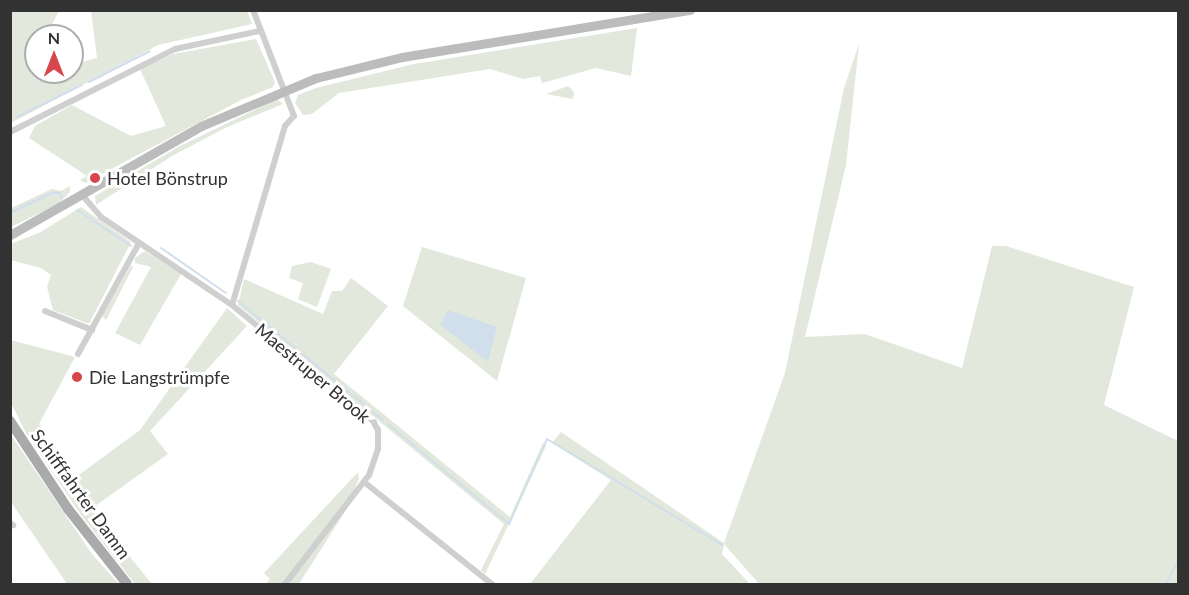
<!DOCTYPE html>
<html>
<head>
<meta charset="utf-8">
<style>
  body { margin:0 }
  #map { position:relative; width:1189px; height:595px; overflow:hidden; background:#fff; font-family:Lato,sans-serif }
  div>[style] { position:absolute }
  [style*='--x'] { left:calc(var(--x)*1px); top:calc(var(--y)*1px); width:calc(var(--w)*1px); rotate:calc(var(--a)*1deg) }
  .green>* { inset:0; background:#e2e8dc }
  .water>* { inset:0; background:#d0dfeb }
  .stream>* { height:2px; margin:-1px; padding:0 1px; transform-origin:1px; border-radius:1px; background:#d0dfeb }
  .minor>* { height:6px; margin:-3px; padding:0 3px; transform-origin:3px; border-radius:3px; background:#cfcfcf }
  .secondary>* { height:9px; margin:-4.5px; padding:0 4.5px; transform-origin:4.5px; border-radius:4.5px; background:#bcbcbc }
  .primary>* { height:10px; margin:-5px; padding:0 5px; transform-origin:5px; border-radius:5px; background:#aaa }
  .dots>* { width:16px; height:16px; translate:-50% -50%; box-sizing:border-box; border:3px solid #fff; border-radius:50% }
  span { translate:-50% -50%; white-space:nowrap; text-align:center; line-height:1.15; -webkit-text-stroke:6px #fff; paint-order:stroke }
  .poi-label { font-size:18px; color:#323232 }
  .left { translate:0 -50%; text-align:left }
  .street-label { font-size:18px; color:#323232 }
  .frame { position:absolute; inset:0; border:12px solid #323232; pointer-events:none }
  .north { position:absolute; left:24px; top:24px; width:60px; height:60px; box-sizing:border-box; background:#fff; border:2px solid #adadad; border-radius:50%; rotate:0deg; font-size:16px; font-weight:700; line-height:24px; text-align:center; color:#323232 }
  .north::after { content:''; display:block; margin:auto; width:21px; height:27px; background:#d7464a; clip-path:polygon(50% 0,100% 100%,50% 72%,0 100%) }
</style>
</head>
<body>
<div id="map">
  <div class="green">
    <div style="clip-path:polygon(10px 11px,59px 11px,46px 36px,36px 36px,36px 72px,72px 72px,72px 65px,97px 58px,91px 11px,247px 11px,252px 24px,158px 45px,11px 123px,11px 127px)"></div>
    <div style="clip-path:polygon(637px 28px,631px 76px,596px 68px,542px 83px,540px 76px,523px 79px,490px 69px,339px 93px,312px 114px,303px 115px,295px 103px,298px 95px,316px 88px,414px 64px)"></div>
    <div style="clip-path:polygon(256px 39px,275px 82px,273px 87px,241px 100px,85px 183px,80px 180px,87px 176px,29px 138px,35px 126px,72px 105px,131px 136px,166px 126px,140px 69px,173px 54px)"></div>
    <div style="clip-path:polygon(859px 44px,846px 165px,805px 337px,865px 334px,962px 368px,992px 246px,1006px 246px,1134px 287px,1104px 405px,1178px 441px,1178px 584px,759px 584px,724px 544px,722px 554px,750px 584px,530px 584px,611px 480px,552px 443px,561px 432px,724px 543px,785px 373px,844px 88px)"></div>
    <div style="clip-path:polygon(568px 86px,574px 92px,573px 99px,546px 94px)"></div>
    <div style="clip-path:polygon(277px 99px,283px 104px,227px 127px,172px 156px,96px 205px,95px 196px,180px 146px)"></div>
    <div style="clip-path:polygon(70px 186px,70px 192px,58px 204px,11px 227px,11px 208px,52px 189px,61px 191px)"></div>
    <div style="clip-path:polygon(81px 207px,131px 242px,89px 324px,53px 310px,47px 287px,51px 275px,41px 268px,11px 260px,10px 244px,39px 233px)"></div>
    <div style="clip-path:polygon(422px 247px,526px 278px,497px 381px,403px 306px)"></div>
    <div style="clip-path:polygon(145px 251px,181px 274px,140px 345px,115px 333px,151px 267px,135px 263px,135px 258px)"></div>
    <div style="clip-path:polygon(311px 262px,331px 269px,317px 307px,298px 299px,303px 283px,289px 278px,292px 266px)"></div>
    <div style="clip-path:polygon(131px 265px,133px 267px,106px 320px,102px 316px)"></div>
    <div style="clip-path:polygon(351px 278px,388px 306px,334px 374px,510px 517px,543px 443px,546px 446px,485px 574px,481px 570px,504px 524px,238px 305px,244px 279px,323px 314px,332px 291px,342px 291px)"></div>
    <div style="clip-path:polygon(227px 308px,247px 326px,150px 431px,168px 454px,91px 509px,152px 584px,135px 584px,81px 515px,27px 435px,11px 403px,11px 340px,75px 357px,39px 424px,72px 480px,140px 430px)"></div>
    <div style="clip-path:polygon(11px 435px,92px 554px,119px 584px,67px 584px,11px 502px)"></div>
    <div style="clip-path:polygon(358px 472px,359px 479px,344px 513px,299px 584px,266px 584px,270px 579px,264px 573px)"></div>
  </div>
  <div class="water">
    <div style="clip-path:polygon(448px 310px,497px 327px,488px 362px,440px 325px)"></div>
  </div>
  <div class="stream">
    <div style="--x:89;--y:82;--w:68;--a:-26.9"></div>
    <div style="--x:17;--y:117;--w:72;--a:-26.2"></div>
    <div style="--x:77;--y:210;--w:65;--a:33.7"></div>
    <div style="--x:10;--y:213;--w:47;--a:-25.5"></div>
    <div style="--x:52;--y:193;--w:7;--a:0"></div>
    <div style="--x:59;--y:193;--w:6;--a:59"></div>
    <div style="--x:161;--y:248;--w:79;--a:34.7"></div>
    <div style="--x:238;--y:301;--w:188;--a:39.4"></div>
    <div style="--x:389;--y:425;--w:156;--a:39.5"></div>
    <div style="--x:509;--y:524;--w:93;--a:-65.9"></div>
    <div style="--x:547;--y:439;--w:205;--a:31.2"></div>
    <div style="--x:1166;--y:584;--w:26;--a:-62"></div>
  </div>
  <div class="minor">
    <div style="--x:10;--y:132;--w:185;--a:-26.7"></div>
    <div style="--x:175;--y:49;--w:87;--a:-12"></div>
    <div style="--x:82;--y:195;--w:29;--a:49"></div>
    <div style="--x:101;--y:217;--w:158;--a:33.9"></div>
    <div style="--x:232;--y:305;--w:183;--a:39.4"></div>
    <div style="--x:373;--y:421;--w:10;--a:61"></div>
    <div style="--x:378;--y:430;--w:19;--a:90"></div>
    <div style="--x:378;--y:449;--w:28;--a:109"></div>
    <div style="--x:369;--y:475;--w:138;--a:127.6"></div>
    <div style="--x:232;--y:305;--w:187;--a:-73.5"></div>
    <div style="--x:285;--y:126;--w:13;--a:-48"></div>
    <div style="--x:294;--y:116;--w:114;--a:-111.1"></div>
    <div style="--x:45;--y:311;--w:51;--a:22"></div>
    <div style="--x:78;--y:354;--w:127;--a:-61.2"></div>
    <div style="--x:364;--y:482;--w:164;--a:38.6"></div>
    <div style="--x:10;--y:523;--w:4;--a:34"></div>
  </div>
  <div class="secondary">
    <div style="--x:10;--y:235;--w:220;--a:-29.7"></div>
    <div style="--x:201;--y:126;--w:125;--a:-22.7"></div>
    <div style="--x:316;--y:78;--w:89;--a:-13.7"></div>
    <div style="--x:402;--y:57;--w:292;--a:-9.3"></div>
  </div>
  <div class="primary">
    <div style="--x:10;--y:421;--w:105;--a:56.6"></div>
    <div style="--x:68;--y:509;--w:95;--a:51.8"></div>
  </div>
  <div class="dots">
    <div style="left:95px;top:178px;background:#d7464a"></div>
    <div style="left:77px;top:377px;background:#d7464a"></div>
  </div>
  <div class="poi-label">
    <span class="left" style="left:107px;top:178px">Hotel Bönstrup</span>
    <span class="left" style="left:89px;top:377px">Die Langstrümpfe</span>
  </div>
  <div class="street-label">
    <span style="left:313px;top:373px;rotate:40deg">Maestruper Brook</span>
    <span style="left:81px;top:494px;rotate:54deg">Schifffahrter Damm</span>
  </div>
  <div class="frame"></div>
  <div class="north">N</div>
</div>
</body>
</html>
